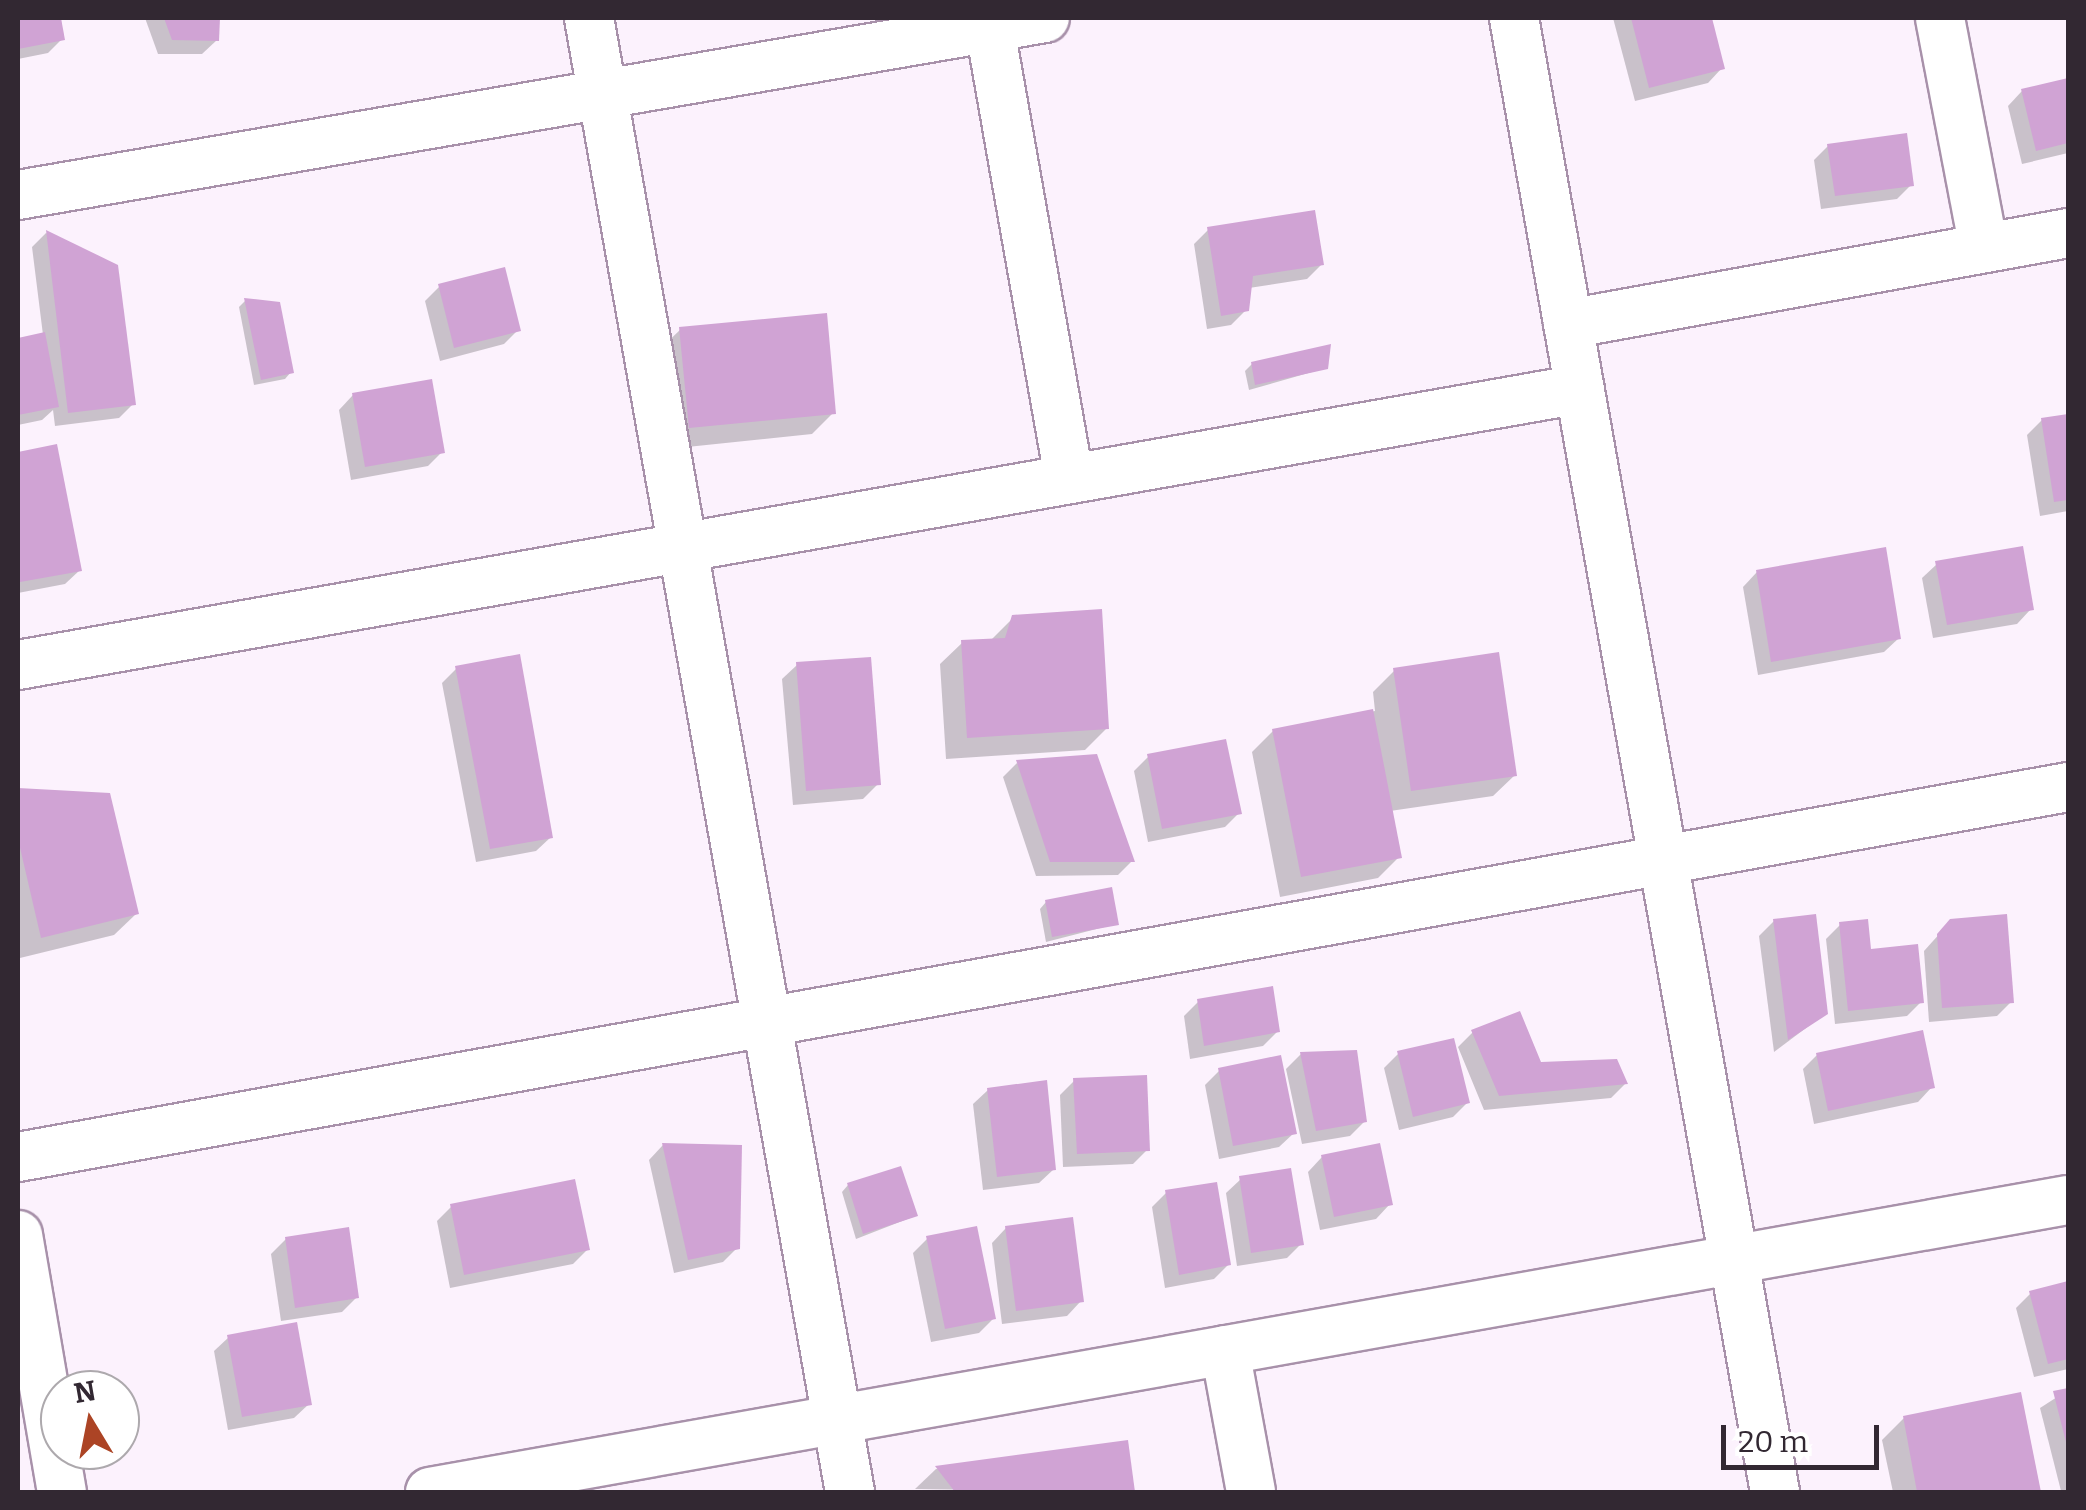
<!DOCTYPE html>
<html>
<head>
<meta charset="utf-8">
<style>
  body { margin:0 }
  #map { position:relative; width:2086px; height:1510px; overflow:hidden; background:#fcf2fd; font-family:Bitter,serif }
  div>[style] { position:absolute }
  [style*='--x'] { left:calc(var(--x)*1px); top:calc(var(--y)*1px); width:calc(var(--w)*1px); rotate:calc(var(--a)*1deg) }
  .shadow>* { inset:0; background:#0003 }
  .building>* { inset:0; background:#d0a3d4 }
  .roads { filter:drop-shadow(2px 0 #a891aa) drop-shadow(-2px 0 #a891aa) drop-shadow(0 2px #a891aa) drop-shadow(0 -2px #a891aa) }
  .street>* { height:48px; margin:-24px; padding:0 24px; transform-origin:24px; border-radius:24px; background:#fff }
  span { translate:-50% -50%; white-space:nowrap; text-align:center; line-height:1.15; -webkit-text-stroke:9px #fff; paint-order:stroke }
  .frame { position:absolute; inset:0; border:20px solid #322832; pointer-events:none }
  .north { position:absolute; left:40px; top:1370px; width:100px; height:100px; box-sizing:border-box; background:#fff; border:2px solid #ada9ad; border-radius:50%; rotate:350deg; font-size:28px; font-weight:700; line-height:40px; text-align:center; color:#322832 }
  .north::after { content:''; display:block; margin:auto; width:35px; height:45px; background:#ac4425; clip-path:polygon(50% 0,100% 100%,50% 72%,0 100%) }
  .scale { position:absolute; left:1721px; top:1425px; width:158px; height:45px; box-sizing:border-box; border:5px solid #322832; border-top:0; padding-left:12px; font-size:30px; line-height:35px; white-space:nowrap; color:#322832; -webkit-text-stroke:8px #fff; paint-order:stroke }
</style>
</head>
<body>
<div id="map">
  <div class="shadow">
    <div style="clip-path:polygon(18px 18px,58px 18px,62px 39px,48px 53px,18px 59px)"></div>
    <div style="clip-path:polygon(145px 18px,217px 18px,217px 40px,202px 54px,158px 54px)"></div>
    <div style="clip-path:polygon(1613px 18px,1709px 18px,1722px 68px,1708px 83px,1635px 101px)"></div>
    <div style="clip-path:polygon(2068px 80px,2068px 153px,2022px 164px,2008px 106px,2022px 91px)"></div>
    <div style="clip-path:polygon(1828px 146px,1911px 185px,1897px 199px,1821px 209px,1814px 160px)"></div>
    <div style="clip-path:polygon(1208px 230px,1322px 264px,1307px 279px,1249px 288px,1246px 310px,1231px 325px,1207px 329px,1194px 244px)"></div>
    <div style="clip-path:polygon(46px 233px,116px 266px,133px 404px,119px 418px,55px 426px,53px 410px,42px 420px,18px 425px,18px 340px,43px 335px,32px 247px)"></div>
    <div style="clip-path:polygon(440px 286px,518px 330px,504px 344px,440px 361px,425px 301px)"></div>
    <div style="clip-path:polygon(245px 301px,291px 372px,285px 379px,254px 385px,239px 307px)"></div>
    <div style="clip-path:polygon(681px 329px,833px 413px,812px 434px,668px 449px,659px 350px)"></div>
    <div style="clip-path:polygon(1252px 364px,1326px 368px,1249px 390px,1245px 371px)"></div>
    <div style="clip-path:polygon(353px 395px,442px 452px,428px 466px,351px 480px,339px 410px)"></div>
    <div style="clip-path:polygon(2068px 417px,2068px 511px,2040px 516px,2027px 435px,2042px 420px)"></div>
    <div style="clip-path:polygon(55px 447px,80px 570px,65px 584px,18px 593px,18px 454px)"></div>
    <div style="clip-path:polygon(1937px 564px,2031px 609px,2017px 624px,1933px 638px,1922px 578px)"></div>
    <div style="clip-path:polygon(1757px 572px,1899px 638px,1884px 652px,1758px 675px,1743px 587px)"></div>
    <div style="clip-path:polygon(1013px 618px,1107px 728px,1085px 750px,946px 759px,940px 664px,962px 643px,991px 640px)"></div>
    <div style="clip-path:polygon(797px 665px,878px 784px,863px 799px,793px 805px,782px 679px)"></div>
    <div style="clip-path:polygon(457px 668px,551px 837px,536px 851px,476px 862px,442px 683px)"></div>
    <div style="clip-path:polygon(1394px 671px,1515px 775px,1493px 796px,1390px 811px,1399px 857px,1378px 878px,1280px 897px,1252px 752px,1273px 731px,1375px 711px,1373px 692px)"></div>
    <div style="clip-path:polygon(1148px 757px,1239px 813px,1225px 827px,1148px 842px,1134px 771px)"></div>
    <div style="clip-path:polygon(1017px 763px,1132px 861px,1118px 875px,1036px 876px,1003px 777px)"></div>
    <div style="clip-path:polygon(18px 791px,108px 795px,136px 914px,114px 935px,20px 958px)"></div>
    <div style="clip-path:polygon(1046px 902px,1116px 924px,1046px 942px,1040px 909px)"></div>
    <div style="clip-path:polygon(1774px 921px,1826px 1013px,1774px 1052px,1759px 936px)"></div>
    <div style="clip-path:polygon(1951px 921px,2011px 1002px,1997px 1016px,1929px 1022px,1924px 951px)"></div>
    <div style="clip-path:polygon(1840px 925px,1921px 1002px,1907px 1016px,1835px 1024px,1826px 939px)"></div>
    <div style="clip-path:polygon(1198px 1002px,1278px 1031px,1263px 1046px,1190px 1059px,1184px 1016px)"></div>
    <div style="clip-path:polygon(1473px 1032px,1539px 1065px,1625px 1084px,1611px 1098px,1484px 1110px,1458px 1047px)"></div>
    <div style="clip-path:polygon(1301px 1054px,1365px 1121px,1350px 1136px,1302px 1144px,1286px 1069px)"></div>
    <div style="clip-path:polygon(1398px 1054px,1468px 1102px,1453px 1117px,1399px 1130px,1384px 1068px)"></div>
    <div style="clip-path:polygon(1817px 1055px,1932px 1087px,1918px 1102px,1814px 1124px,1803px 1069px)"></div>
    <div style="clip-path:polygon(1220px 1070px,1294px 1133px,1279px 1147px,1219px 1159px,1205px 1085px)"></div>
    <div style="clip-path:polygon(1074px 1081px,1147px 1150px,1133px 1164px,1063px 1167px,1060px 1095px)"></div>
    <div style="clip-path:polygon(988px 1090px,1054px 1169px,1039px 1183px,983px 1190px,973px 1104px)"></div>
    <div style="clip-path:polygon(663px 1145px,737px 1248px,723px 1262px,674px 1273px,649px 1160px)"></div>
    <div style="clip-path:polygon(1322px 1157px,1390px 1204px,1376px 1219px,1320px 1230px,1308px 1172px)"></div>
    <div style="clip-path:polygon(1241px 1179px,1301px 1244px,1287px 1258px,1237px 1266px,1226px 1193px)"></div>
    <div style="clip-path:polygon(848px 1185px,915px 1216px,856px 1239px,842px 1192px)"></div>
    <div style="clip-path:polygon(1166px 1193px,1228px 1265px,1214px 1279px,1165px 1288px,1152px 1207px)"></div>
    <div style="clip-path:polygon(451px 1207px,587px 1250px,573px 1264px,450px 1288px,437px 1221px)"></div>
    <div style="clip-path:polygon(1006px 1228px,1081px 1301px,1067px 1316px,1002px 1324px,992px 1243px)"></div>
    <div style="clip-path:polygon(928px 1238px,994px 1318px,979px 1333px,931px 1342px,913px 1253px)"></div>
    <div style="clip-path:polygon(286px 1239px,357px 1297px,342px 1312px,281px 1321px,271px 1254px)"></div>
    <div style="clip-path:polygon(2068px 1283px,2068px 1369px,2034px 1377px,2016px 1308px,2031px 1293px)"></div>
    <div style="clip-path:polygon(229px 1337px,309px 1404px,294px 1418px,228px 1430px,214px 1351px)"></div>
    <div style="clip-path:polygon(2068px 1390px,2068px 1490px,2061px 1491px,2040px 1408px)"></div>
    <div style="clip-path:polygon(2019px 1395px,2038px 1492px,1893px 1492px,1882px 1440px,1904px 1418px)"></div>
    <div style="clip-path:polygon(1126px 1443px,1133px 1492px,915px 1489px,936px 1469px)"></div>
  </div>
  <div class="building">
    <div style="clip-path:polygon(18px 18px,61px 18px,65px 40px,18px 49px)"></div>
    <div style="clip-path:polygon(164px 18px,220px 18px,219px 41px,172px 40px)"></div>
    <div style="clip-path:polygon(1631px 18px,1712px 18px,1725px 69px,1649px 88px)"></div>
    <div style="clip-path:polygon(2068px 78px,2068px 143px,2036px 151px,2021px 89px)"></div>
    <div style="clip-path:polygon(1907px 133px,1914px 186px,1835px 196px,1827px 144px)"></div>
    <div style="clip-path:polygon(1315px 210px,1324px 265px,1253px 276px,1249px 311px,1221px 316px,1207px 227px)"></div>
    <div style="clip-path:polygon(46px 230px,118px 265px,136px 405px,68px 413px)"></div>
    <div style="clip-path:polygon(505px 267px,521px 331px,454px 348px,438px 284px)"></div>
    <div style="clip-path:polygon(244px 298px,280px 302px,294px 373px,261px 380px)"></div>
    <div style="clip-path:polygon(827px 313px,836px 414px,689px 428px,679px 327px)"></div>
    <div style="clip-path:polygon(45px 332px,59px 407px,18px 415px,18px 338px)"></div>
    <div style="clip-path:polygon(1331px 344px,1328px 369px,1255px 385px,1251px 362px)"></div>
    <div style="clip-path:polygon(432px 379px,445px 453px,365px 467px,352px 393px)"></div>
    <div style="clip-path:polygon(2068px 414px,2068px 500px,2054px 502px,2041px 418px)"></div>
    <div style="clip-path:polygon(57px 444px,82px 571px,20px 582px,18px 452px)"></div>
    <div style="clip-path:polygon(2023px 546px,2034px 610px,1947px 625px,1935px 561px)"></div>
    <div style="clip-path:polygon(1886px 547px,1901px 639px,1771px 662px,1756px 570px)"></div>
    <div style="clip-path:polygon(1102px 609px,1109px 729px,967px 738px,961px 640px,1005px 638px,1012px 615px)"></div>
    <div style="clip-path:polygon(1499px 652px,1517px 776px,1411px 791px,1393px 668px)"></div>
    <div style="clip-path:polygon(520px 654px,553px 838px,490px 849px,455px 666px)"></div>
    <div style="clip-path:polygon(871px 657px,881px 785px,806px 791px,796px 662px)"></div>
    <div style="clip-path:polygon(1373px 709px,1402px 858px,1301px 877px,1272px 729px)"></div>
    <div style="clip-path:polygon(1226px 739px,1242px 814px,1162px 829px,1147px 754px)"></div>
    <div style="clip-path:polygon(1097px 754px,1135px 862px,1050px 862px,1016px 760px)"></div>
    <div style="clip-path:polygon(18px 788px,110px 793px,139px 914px,41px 938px,18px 839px)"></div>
    <div style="clip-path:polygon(1112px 887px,1119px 925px,1052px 937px,1045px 900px)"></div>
    <div style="clip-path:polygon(1816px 914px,1828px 1014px,1788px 1040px,1773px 919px)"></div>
    <div style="clip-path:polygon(2007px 914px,2014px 1003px,1942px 1008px,1937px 934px,1950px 919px)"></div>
    <div style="clip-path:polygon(1868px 919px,1871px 949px,1918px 944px,1924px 1003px,1848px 1011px,1839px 922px)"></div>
    <div style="clip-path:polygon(1273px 986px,1280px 1032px,1204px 1046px,1197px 999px)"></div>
    <div style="clip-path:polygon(1520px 1011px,1541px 1062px,1617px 1059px,1628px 1084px,1499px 1096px,1471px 1030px)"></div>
    <div style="clip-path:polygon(1923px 1030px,1935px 1088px,1828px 1111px,1816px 1053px)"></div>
    <div style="clip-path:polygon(1454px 1038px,1470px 1103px,1413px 1117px,1397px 1051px)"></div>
    <div style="clip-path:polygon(1357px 1050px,1367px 1122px,1316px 1131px,1300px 1052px)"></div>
    <div style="clip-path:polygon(1281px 1055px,1297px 1134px,1233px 1146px,1218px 1068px)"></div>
    <div style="clip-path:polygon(1147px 1075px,1150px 1151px,1077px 1154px,1073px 1078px)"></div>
    <div style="clip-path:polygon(1047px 1080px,1056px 1170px,997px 1177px,987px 1088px)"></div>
    <div style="clip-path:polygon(662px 1143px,742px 1145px,740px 1249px,688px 1260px)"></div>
    <div style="clip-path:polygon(1380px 1143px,1393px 1205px,1334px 1217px,1321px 1155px)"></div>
    <div style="clip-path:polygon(901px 1166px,918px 1216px,863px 1234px,847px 1183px)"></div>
    <div style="clip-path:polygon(1291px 1168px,1304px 1245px,1251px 1253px,1239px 1176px)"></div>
    <div style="clip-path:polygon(575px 1179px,590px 1250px,464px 1275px,450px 1204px)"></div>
    <div style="clip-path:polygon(1217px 1182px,1231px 1265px,1179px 1275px,1165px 1190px)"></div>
    <div style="clip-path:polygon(1073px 1217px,1084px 1302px,1016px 1311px,1005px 1226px)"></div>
    <div style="clip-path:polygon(977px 1226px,996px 1319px,945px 1329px,926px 1236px)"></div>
    <div style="clip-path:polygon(349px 1227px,359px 1298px,295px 1308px,285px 1237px)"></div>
    <div style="clip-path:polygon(2068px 1281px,2068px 1359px,2048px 1364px,2029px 1291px)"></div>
    <div style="clip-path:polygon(297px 1322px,312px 1405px,242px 1417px,227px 1335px)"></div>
    <div style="clip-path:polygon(2068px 1388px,2068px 1446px,2067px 1446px,2053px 1391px)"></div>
    <div style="clip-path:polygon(2021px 1392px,2041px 1492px,1917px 1492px,1903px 1416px)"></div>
    <div style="clip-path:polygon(1128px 1440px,1135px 1492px,955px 1492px,935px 1466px)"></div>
  </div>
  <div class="roads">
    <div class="street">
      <div style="--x:589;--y:18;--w:1497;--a:79.96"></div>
      <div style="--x:988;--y:18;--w:468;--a:80"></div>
      <div style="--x:1514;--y:18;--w:1497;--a:79.96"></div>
      <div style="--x:1940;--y:18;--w:234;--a:79.2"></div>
      <div style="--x:18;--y:195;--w:1042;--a:-9.78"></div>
      <div style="--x:1568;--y:324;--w:508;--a:-10.31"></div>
      <div style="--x:18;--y:665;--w:1586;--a:-10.02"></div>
      <div style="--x:18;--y:1157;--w:2083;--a:-10.23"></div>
      <div style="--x:18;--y:1235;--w:261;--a:80.3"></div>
      <div style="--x:1225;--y:1350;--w:144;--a:79.6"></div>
      <div style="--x:430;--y:1492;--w:1664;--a:-10.11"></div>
    </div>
  </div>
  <div class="frame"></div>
  <div class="north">N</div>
  <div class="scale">20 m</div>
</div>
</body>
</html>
